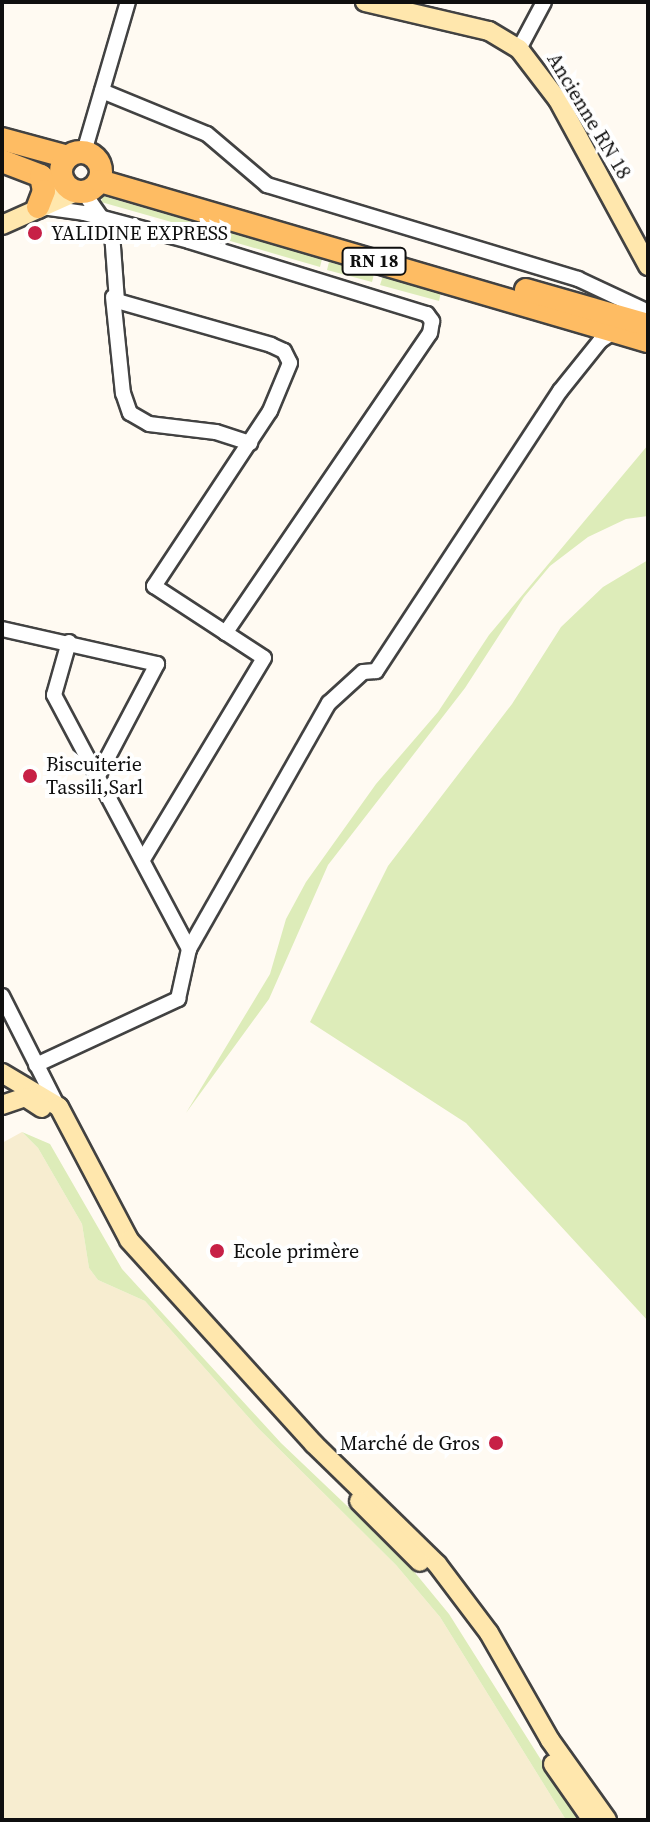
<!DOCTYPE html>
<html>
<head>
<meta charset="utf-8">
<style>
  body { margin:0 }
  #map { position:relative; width:650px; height:1822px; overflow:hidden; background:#fffaf2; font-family:"Source Serif 4",serif }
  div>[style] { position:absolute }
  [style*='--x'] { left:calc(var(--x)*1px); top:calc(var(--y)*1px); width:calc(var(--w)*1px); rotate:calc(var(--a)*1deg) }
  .farmland>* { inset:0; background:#f7edd0 }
  .green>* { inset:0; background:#ddecb9 }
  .roads { filter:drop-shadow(2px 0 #424242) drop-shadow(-2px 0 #424242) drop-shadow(0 2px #424242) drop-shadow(0 -2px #424242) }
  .minor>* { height:14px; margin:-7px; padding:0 7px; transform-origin:7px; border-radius:7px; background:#fff }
  .secondary>* { height:18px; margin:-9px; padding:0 9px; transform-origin:9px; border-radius:9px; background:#ffe7ad }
  .primary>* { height:22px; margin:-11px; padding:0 11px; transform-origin:11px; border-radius:11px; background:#febc63 }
  .primary>.ring { margin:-11px; padding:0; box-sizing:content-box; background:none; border:22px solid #febc63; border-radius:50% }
  .dots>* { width:22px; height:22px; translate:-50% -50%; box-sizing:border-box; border:4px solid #fff; border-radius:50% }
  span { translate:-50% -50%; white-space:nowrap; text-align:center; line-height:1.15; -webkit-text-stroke:8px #fff; paint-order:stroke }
  .shield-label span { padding:2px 6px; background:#fff; border:2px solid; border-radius:6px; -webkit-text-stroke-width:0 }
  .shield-label { font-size:18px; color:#0f0f0f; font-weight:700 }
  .street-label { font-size:20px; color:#0f0f0f }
  .poi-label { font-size:20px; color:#0f0f0f }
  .left { translate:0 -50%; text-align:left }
  .right { translate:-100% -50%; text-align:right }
  .frame { position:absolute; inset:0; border:4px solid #0f0f0f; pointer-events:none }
</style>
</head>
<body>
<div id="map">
  <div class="farmland">
    <div style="clip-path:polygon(22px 1132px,38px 1148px,82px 1224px,89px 1268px,98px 1280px,145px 1301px,259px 1429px,396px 1565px,440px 1617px,566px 1820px,2px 1820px,2px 1143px)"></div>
  </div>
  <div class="green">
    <div style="clip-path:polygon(103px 196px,190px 221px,189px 227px,101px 202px)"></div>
    <div style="clip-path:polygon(198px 224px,322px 259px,320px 267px,196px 231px)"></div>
    <div style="clip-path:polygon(329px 262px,374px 274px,372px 282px,327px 270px)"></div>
    <div style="clip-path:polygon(383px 276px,441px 292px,439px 301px,380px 285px)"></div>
    <div style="clip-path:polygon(648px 445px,648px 516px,626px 519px,588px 537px,550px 566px,524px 597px,465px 688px,328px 865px,269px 999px,186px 1113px,270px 974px,286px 919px,306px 882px,376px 784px,438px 712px,489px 635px)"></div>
    <div style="clip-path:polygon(648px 560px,648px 1321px,466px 1123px,310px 1022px,388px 866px,512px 704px,561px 627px,603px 587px)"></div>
    <div style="clip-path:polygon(22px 1132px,50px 1144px,122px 1269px,281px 1443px,407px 1563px,449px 1614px,579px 1820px,566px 1820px,440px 1617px,396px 1565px,259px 1429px,145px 1301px,98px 1280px,89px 1268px,82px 1224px,38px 1148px)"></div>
  </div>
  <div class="roads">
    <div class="minor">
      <div style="--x:519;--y:49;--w:53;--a:-62"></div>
      <div style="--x:102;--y:91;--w:113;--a:22.3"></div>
      <div style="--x:207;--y:134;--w:79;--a:40.4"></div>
      <div style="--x:267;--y:185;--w:325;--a:16.8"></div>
      <div style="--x:578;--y:279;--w:71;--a:25.1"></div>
      <div style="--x:84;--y:152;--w:156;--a:-73.7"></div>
      <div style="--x:84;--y:193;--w:49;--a:55"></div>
      <div style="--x:112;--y:233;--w:68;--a:85.8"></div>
      <div style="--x:117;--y:301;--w:160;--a:15.9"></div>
      <div style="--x:271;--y:345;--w:14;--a:25"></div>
      <div style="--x:284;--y:351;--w:13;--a:63"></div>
      <div style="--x:290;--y:363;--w:52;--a:112.6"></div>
      <div style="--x:270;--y:411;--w:210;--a:123.5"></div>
      <div style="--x:154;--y:586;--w:131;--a:33.2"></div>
      <div style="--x:264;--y:658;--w:235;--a:121"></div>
      <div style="--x:42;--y:207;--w:42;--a:8.1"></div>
      <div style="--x:84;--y:213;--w:109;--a:14.9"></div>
      <div style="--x:189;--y:241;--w:249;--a:17.1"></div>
      <div style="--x:427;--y:314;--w:9;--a:54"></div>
      <div style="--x:432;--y:321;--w:12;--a:99"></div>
      <div style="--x:430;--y:333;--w:363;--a:124.3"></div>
      <div style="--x:113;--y:297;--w:97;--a:84.1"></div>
      <div style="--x:123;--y:393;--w:21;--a:71"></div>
      <div style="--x:130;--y:413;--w:22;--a:30"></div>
      <div style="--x:149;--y:424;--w:67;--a:6.8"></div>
      <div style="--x:216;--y:432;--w:36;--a:18"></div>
      <div style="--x:2;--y:629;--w:159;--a:12.7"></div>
      <div style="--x:157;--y:664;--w:129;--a:117.8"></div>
      <div style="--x:69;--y:642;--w:55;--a:105.8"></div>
      <div style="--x:54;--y:695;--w:288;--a:62"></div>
      <div style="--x:2;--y:996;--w:124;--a:63.2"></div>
      <div style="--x:36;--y:1065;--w:157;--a:-24.9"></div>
      <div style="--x:178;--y:999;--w:51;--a:-77.6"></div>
      <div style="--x:189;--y:949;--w:283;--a:-60.4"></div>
      <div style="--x:329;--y:703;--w:46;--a:-42.4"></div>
      <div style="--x:363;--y:672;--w:13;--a:-4"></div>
      <div style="--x:376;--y:671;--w:335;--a:-56.7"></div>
      <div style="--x:560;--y:391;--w:64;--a:-51.3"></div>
      <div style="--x:600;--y:341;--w:18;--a:-34"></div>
    </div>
    <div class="secondary">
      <div style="--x:365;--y:2;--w:127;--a:13.2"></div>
      <div style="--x:489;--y:31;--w:35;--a:31"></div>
      <div style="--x:519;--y:49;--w:64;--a:52.6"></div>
      <div style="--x:558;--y:100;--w:189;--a:61.5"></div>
      <div style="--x:45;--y:203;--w:30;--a:-56"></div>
      <div style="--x:2;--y:225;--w:81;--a:-24"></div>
      <div style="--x:2;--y:1073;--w:66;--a:30.8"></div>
      <div style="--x:59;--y:1107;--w:150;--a:62.2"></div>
      <div style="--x:129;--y:1240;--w:275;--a:47.8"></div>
      <div style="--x:314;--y:1444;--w:172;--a:44.3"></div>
      <div style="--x:437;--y:1564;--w:86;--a:53"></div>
      <div style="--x:489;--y:1633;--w:123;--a:60.3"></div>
      <div style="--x:550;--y:1740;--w:98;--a:54.5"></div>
      <div style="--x:2;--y:1105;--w:24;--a:-19"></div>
      <div style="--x:25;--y:1097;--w:20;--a:33"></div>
      <div style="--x:359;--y:1501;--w:86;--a:45"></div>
      <div style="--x:553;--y:1764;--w:68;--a:55.1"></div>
    </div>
    <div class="primary">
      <div style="--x:2;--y:139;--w:68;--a:15.3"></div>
      <div class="ring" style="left:61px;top:152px;width:18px;height:18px"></div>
      <div style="--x:2;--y:161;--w:42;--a:21"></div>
      <div style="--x:41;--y:176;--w:15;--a:79"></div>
      <div style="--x:44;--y:191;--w:17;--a:111"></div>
      <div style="--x:100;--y:181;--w:571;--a:16.28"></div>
      <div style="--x:526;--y:290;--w:127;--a:16"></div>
    </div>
  </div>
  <div class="dots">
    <div style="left:35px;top:233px;background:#c72046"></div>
    <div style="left:30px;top:776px;background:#c72046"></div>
    <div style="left:217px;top:1251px;background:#c72046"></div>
    <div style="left:496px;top:1443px;background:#c72046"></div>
  </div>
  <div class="shield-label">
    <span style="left:374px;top:261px">RN 18</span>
  </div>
  <div class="street-label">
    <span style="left:589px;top:116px;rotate:59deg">Ancienne RN 18</span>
  </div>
  <div class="poi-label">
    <span class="left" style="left:51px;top:233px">YALIDINE EXPRESS</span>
    <span class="left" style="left:46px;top:776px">Biscuiterie<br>Tassili,Sarl</span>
    <span class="left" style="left:233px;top:1251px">Ecole primère</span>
    <span class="right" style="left:480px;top:1443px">Marché de Gros</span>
  </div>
  <div class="frame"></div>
</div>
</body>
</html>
